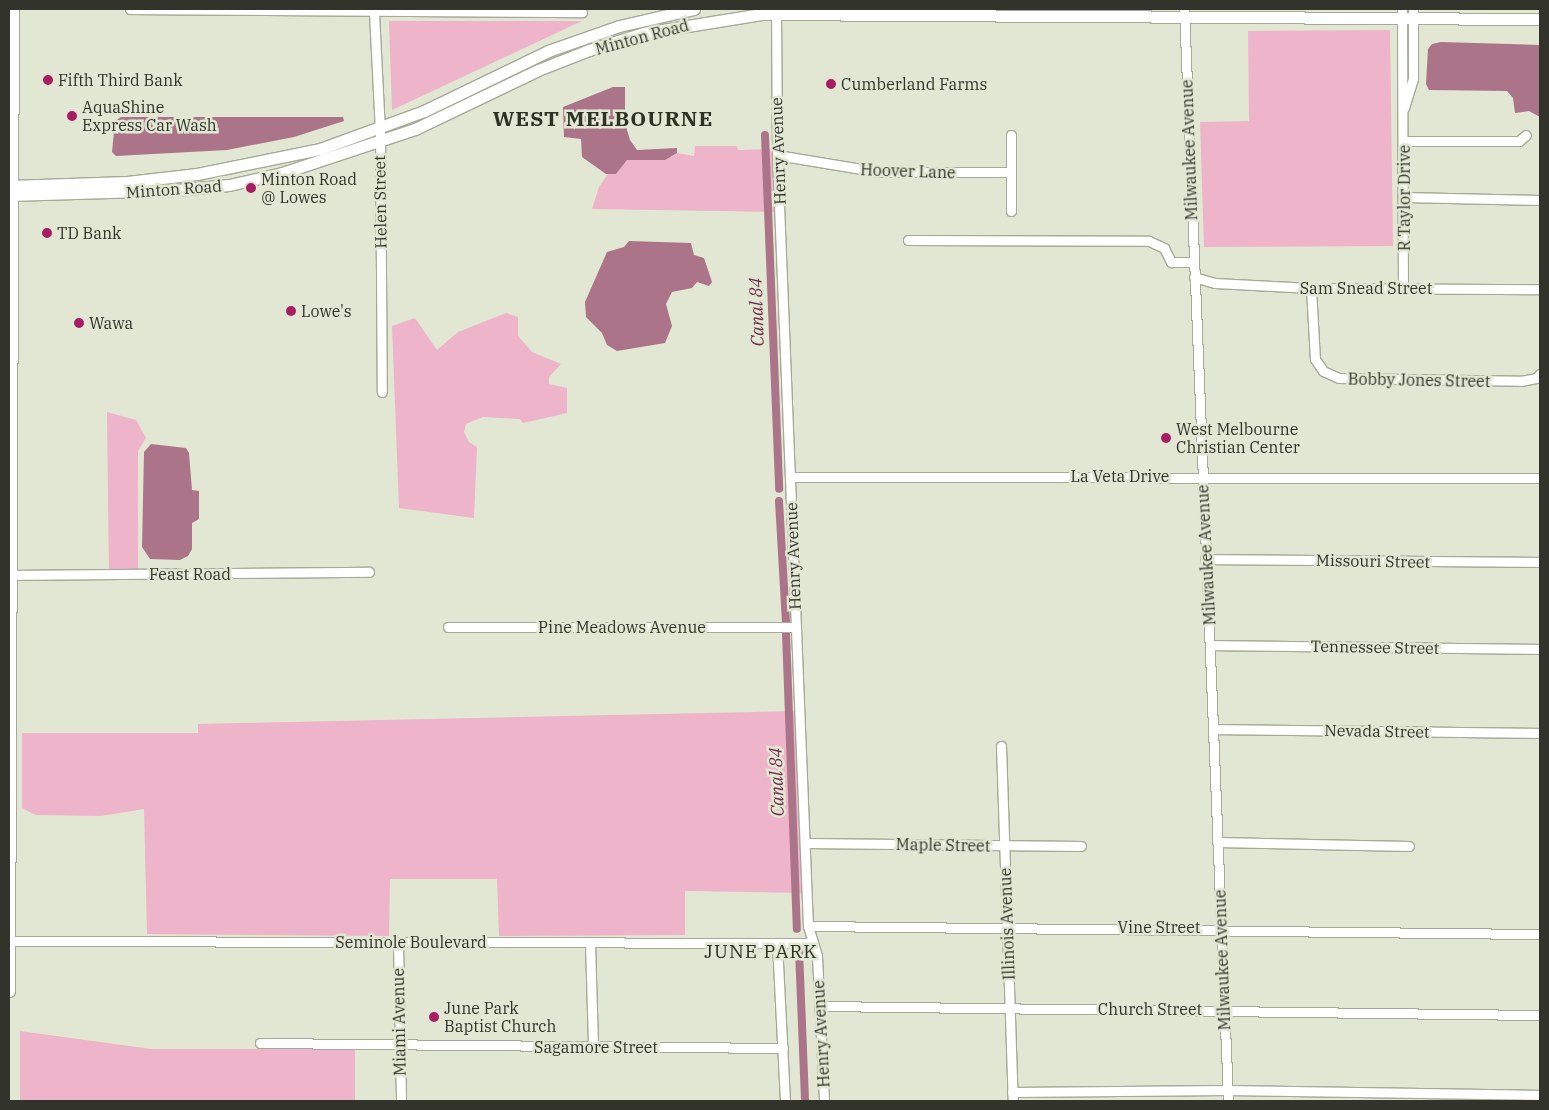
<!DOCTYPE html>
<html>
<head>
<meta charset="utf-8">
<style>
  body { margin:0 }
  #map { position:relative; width:1549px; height:1110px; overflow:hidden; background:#e2e7d3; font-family:"IBM Plex Serif",serif }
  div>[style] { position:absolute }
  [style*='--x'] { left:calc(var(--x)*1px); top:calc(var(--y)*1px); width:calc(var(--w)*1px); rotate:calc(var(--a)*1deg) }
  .green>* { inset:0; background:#eeb4c9 }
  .water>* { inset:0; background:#ac7489 }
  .canal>* { height:8px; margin:-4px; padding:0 4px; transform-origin:4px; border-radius:4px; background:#ac7489 }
  .roads { filter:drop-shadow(1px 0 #a4aa96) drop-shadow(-1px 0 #a4aa96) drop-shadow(0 1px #a4aa96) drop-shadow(0 -1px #a4aa96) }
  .minor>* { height:9px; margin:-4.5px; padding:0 4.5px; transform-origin:4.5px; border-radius:4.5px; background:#fff }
  .major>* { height:11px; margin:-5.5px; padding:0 5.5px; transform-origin:5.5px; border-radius:5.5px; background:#fff }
  .dots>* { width:14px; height:14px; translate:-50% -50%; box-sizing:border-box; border:2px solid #e2e7d3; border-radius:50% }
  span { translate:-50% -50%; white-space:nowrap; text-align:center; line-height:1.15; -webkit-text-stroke:5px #e2e7d3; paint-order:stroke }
  .street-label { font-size:16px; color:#32342c }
  .poi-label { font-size:16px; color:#32342c }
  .left { translate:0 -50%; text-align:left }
  .water-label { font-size:18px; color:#722c4b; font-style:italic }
  .quarter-label { font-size:19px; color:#2e3222; letter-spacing:1px }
  .district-label { font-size:21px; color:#2e3222; font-weight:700; letter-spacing:1px }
  .frame { position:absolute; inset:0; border:10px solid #32342c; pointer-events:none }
</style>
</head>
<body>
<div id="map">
  <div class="green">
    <div style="clip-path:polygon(389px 21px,582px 21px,392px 110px)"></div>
    <div style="clip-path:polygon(1390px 30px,1393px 246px,1204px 247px,1200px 122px,1249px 121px,1248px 31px)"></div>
    <div style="clip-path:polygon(695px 146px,737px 146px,738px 150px,773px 149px,776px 212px,592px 209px,599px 187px,608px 174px,616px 174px,627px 160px,671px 157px,677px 153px,694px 156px)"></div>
    <div style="clip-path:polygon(506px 313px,518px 317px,518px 336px,532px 352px,561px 364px,549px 377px,549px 384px,567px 388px,567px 413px,523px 423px,520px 419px,483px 417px,466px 424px,464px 432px,469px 442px,477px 447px,474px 518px,399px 508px,392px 326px,415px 318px,437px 350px,458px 332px)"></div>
    <div style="clip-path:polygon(107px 412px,136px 420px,146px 438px,138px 451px,138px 579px,109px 579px)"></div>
    <div style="clip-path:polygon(796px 711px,802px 893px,685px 891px,685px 935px,499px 936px,497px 879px,390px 879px,389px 936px,147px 934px,144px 809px,101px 816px,36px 815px,22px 808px,22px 733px,198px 733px,198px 724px)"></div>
    <div style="clip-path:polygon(20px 1031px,151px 1049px,355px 1049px,355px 1101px,20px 1101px)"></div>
  </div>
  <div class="water">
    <div style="clip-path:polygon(1441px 42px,1540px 45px,1540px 117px,1529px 111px,1515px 113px,1513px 98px,1507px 91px,1429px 90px,1426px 84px,1428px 49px,1432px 44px)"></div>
    <div style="clip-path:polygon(613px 87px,625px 87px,625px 123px,630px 140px,637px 150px,677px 148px,677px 153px,665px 160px,627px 160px,616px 174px,606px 174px,582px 157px,581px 139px,564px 137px,563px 107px)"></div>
    <div style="clip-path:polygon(121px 117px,343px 117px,344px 121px,294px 137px,227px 150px,116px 156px,112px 152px,115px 121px)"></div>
    <div style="clip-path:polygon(629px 241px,691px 243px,694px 255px,704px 258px,712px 282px,709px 286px,697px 282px,692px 288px,672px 292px,666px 304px,672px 326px,665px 343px,617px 351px,607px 345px,602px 333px,586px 317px,585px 302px,607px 252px,624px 247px)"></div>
    <div style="clip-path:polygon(151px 444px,186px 448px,189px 453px,192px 490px,199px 491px,199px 519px,192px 523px,192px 549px,188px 556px,180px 560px,150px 559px,142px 547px,144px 452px)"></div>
  </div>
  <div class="canal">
    <div style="--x:765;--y:135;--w:354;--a:87.7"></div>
    <div style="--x:779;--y:501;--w:121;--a:86.7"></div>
    <div style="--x:786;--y:633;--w:296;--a:87.9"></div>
    <div style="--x:799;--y:950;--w:151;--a:87.7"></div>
  </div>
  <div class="roads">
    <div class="minor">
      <div style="--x:130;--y:9;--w:452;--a:0.4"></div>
      <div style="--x:776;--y:9;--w:146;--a:89.6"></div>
      <div style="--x:777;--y:155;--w:772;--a:87.7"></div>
      <div style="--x:808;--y:926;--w:31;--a:73"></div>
      <div style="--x:817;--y:956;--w:145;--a:87.2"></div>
      <div style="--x:1184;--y:9;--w:1093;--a:87.69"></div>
      <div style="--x:1402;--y:9;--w:279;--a:89.8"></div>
      <div style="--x:374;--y:13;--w:117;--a:87.1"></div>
      <div style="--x:380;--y:130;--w:262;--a:89.6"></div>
      <div style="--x:1404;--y:108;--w:31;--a:-73"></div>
      <div style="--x:1413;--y:78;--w:69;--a:-90"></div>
      <div style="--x:1404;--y:141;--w:115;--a:0"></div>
      <div style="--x:1519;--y:141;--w:9;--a:-41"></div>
      <div style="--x:777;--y:155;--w:104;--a:9.4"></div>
      <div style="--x:880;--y:172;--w:131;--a:0"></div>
      <div style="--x:1403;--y:197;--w:137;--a:1.3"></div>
      <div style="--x:1011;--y:211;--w:76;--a:-90"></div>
      <div style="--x:908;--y:240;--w:241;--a:0.2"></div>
      <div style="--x:1149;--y:241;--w:17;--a:25"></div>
      <div style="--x:1164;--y:248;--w:16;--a:63"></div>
      <div style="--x:1171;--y:262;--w:23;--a:0"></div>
      <div style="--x:1194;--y:277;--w:22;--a:16"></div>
      <div style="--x:1215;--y:283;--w:96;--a:3"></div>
      <div style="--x:1311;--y:288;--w:229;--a:0.3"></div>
      <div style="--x:1311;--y:288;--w:71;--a:86.8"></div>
      <div style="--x:1315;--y:359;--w:14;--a:56"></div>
      <div style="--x:1323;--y:371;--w:17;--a:24"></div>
      <div style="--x:1339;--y:378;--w:182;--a:0.9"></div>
      <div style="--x:1521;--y:381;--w:15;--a:-11"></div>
      <div style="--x:1536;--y:378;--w:6;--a:-45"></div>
      <div style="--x:790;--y:477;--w:750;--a:0.08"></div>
      <div style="--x:1205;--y:559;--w:335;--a:0.5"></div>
      <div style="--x:10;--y:575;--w:359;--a:-0.5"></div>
      <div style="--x:448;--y:627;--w:348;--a:0"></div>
      <div style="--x:1210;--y:645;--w:330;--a:0.7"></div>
      <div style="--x:1213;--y:729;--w:327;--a:0.7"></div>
      <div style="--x:1001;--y:746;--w:355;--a:88.1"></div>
      <div style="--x:1217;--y:842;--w:192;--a:1.2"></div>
      <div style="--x:806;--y:843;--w:275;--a:0.6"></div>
      <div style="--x:808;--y:926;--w:732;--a:0.63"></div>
      <div style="--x:9;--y:941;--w:804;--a:0.14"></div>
      <div style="--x:398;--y:942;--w:159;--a:88.9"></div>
      <div style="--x:590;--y:943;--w:104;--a:88.3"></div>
      <div style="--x:777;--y:943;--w:158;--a:87.1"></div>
      <div style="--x:820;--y:1006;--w:720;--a:0.72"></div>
      <div style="--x:260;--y:1043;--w:523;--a:0.55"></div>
      <div style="--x:1012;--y:1092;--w:215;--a:-0.5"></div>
      <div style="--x:1227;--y:1090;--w:313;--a:0.9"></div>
    </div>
    <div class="major">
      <div style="--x:9;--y:186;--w:118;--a:-1.9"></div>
      <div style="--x:127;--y:182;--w:70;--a:-6.5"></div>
      <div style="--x:197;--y:174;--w:126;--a:-11.5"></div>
      <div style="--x:320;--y:149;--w:111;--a:-20.1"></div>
      <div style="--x:424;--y:111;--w:138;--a:-25.8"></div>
      <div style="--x:548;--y:51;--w:75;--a:-19.4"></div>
      <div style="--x:619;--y:26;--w:77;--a:-12.8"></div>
      <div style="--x:9;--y:195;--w:167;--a:-1.7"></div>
      <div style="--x:176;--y:190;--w:53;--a:-5.4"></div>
      <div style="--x:229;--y:185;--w:54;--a:-12.8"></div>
      <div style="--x:282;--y:173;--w:140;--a:-18.3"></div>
      <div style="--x:415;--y:129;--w:136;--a:-25.6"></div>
      <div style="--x:538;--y:70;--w:55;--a:-21.4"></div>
      <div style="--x:589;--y:50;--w:58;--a:-17.2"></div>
      <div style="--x:644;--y:33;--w:119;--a:-9.2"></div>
      <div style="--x:761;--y:14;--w:779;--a:0.37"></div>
      <div style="--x:9;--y:991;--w:982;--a:-89.77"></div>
    </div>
  </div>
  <div class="dots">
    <div style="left:48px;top:80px;background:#a61d64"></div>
    <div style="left:831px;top:84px;background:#a61d64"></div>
    <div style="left:72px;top:116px;background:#a61d64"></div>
    <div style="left:251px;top:188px;background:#a61d64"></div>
    <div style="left:47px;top:233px;background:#a61d64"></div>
    <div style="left:291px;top:311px;background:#a61d64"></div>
    <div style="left:79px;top:323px;background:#a61d64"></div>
    <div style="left:1166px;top:438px;background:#a61d64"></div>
    <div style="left:434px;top:1017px;background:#a61d64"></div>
  </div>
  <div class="street-label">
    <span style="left:642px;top:37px;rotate:-15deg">Minton Road</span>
    <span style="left:1189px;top:150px;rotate:-92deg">Milwaukee Avenue</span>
    <span style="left:778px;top:151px;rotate:-92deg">Henry Avenue</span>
    <span style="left:908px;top:171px;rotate:2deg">Hoover Lane</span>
    <span style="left:174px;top:189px;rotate:-4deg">Minton Road</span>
    <span style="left:1404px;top:198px;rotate:-90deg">R Taylor Drive</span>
    <span style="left:380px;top:202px;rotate:-91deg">Helen Street</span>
    <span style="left:1366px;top:288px">Sam Snead Street</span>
    <span style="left:1419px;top:380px;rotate:1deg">Bobby Jones Street</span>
    <span style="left:1120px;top:476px">La Veta Drive</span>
    <span style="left:1206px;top:555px;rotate:-93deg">Milwaukee Avenue</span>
    <span style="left:793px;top:556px;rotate:-92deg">Henry Avenue</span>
    <span style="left:1373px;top:561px;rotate:1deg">Missouri Street</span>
    <span style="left:190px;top:574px">Feast Road</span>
    <span style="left:622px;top:627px">Pine Meadows Avenue</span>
    <span style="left:1375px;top:647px;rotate:1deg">Tennessee Street</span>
    <span style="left:1377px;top:731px;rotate:1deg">Nevada Street</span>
    <span style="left:943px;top:845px;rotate:1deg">Maple Street</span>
    <span style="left:1007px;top:924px;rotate:-92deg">Illinois Avenue</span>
    <span style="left:1159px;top:927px">Vine Street</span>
    <span style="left:411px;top:942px">Seminole Boulevard</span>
    <span style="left:1222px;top:960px;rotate:-92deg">Milwaukee Avenue</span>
    <span style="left:1150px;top:1009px">Church Street</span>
    <span style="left:399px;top:1022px;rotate:-91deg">Miami Avenue</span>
    <span style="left:821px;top:1034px;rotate:-93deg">Henry Avenue</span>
    <span style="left:596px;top:1047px">Sagamore Street</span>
  </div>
  <div class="poi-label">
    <span class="left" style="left:58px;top:80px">Fifth Third Bank</span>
    <span class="left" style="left:841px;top:84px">Cumberland Farms</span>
    <span class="left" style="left:82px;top:116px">AquaShine<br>Express Car Wash</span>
    <span class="left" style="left:261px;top:188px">Minton Road<br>@ Lowes</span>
    <span class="left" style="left:57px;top:233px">TD Bank</span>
    <span class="left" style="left:301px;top:311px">Lowe's</span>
    <span class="left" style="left:89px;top:323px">Wawa</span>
    <span class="left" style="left:1176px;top:438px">West Melbourne<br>Christian Center</span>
    <span class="left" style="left:444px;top:1017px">June Park<br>Baptist Church</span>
  </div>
  <div class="water-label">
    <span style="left:757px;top:312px;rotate:-92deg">Canal 84</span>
    <span style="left:777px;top:782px;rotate:-92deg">Canal 84</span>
  </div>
  <div class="quarter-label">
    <span style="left:761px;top:952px">JUNE PARK</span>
  </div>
  <div class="district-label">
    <span style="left:603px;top:118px">WEST MELBOURNE</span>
  </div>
  <div class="frame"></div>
</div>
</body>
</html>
